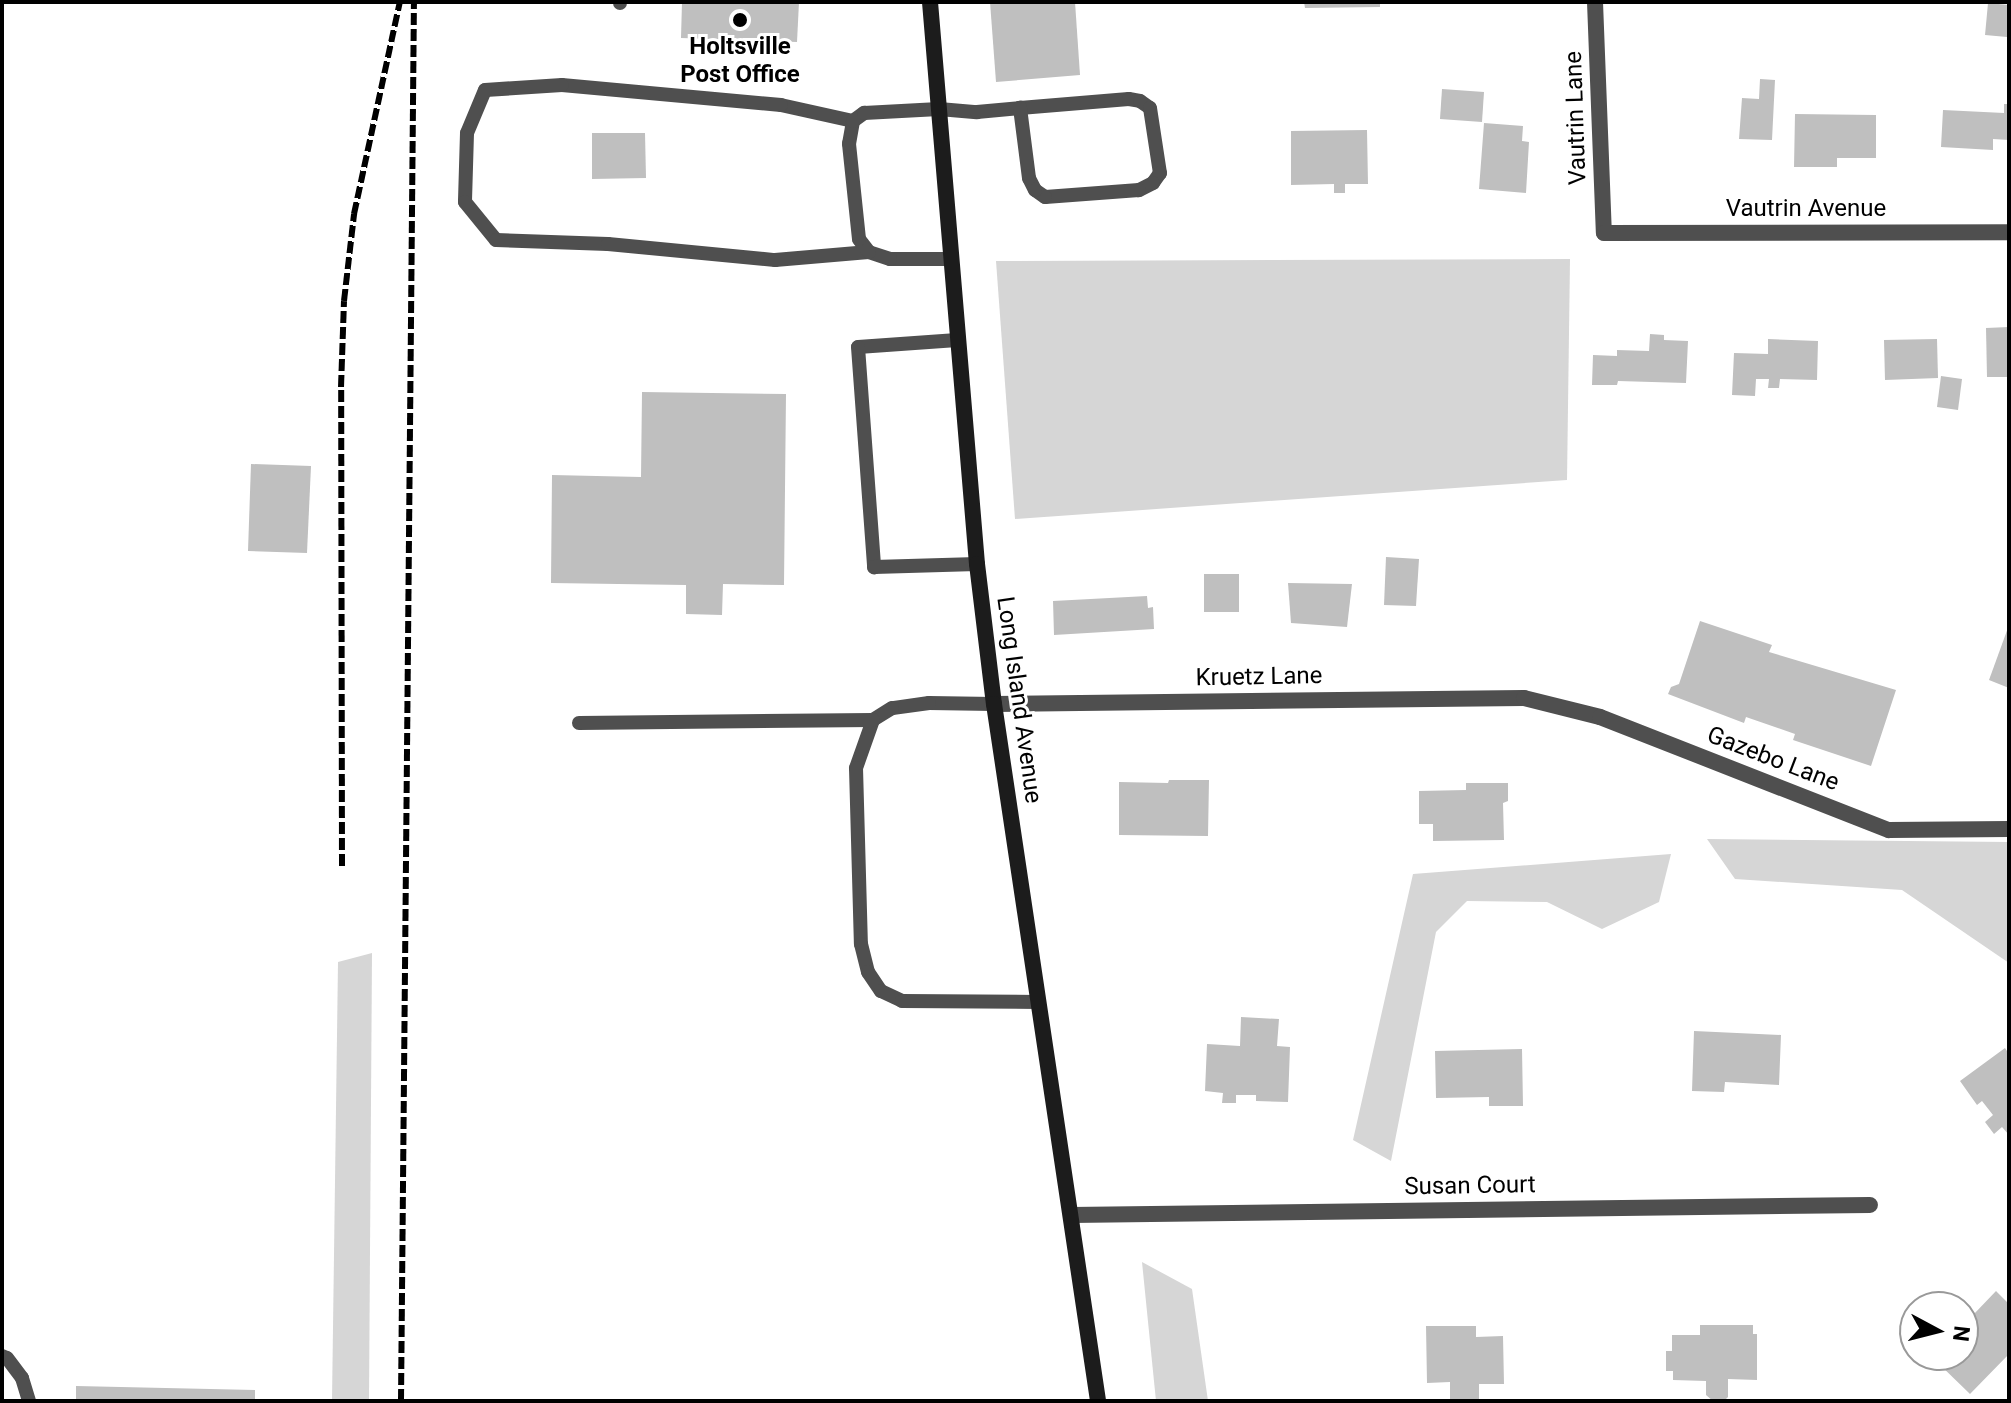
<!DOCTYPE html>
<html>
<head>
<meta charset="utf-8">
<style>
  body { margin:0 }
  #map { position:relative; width:2011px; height:1403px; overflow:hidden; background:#fff; font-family:Roboto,sans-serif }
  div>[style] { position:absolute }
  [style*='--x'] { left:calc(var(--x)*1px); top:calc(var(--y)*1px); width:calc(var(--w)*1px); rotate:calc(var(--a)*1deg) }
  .green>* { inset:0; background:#d6d6d6 }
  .building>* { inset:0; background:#bfbfbf }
  .lane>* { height:14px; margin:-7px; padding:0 7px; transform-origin:7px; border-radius:7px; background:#4f4f4f }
  .street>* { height:16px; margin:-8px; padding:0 8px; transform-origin:8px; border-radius:8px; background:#4f4f4f }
  .secondary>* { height:16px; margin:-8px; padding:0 8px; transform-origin:8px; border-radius:8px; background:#1c1c1c }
  .rail>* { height:6px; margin-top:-3px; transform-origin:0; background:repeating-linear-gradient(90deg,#000 0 12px,transparent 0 16px) }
  .dots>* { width:22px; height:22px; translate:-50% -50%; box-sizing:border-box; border:4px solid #fff; border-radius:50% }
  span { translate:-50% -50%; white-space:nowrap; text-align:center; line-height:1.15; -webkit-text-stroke:6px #fff; paint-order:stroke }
  .poi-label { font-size:24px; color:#000; font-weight:700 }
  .street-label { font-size:24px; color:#000 }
  .frame { position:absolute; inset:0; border:4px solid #000; pointer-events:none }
  .north { position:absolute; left:1899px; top:1291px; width:80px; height:80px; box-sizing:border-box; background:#fff; border:2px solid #999; border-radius:50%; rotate:97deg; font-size:22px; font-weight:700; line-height:32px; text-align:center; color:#000 }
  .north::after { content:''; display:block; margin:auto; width:28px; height:36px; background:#000; clip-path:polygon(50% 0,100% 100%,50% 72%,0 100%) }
</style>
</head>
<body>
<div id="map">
  <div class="green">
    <div style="clip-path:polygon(1570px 259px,1567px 480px,1015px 519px,996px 261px)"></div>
    <div style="clip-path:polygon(1707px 839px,2009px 842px,2009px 963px,1902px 890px,1735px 879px)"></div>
    <div style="clip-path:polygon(1671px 854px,1659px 902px,1602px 929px,1547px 902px,1467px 901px,1436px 932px,1391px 1161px,1353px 1140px,1413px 874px)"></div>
    <div style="clip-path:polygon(372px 953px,369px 1401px,332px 1401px,338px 962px)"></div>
    <div style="clip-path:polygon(1142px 1262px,1192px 1289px,1208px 1401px,1156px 1401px)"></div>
  </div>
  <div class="building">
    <div style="clip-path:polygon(682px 2px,799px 2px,797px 42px,681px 38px)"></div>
    <div style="clip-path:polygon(990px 2px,1075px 2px,1080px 75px,996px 82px)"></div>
    <div style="clip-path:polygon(1304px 2px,1380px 2px,1380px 7px,1305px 8px)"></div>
    <div style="clip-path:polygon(1988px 3px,2009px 5px,2007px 37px,1985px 35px)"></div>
    <div style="clip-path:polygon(1760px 79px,1775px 80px,1772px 140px,1739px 139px,1742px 98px,1759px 99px)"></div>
    <div style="clip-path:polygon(1442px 89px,1484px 92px,1482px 122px,1440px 119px)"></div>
    <div style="clip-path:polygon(2004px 104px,2009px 104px,2009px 140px,1993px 139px,1993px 150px,1941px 147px,1943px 110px,2004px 113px)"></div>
    <div style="clip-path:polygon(1795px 114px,1876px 115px,1876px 158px,1837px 158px,1837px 167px,1794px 167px)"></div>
    <div style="clip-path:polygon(1484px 123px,1523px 126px,1522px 141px,1529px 142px,1526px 193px,1479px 189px)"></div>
    <div style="clip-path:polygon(1367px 130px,1368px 184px,1345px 184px,1345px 193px,1334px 193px,1334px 184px,1291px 185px,1291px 131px)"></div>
    <div style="clip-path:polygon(592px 133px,645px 133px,646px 178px,592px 179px)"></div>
    <div style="clip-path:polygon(2009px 327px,2009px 377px,1987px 377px,1986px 328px)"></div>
    <div style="clip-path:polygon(1650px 334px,1664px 335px,1664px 340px,1688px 341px,1686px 383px,1618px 381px,1617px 385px,1592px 385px,1593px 355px,1617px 356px,1617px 350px,1649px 351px)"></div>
    <div style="clip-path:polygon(1768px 339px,1818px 341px,1817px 380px,1780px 379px,1779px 388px,1768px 388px,1769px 379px,1756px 379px,1755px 396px,1732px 395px,1734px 353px,1768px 354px)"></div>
    <div style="clip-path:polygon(1937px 339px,1938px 378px,1885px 380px,1884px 340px)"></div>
    <div style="clip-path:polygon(1941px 376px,1962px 379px,1958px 410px,1937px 407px)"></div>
    <div style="clip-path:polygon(642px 392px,786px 394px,784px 585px,723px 584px,722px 615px,686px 614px,686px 585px,551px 583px,552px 475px,641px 477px)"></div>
    <div style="clip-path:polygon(251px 464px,311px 466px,307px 553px,248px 551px)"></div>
    <div style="clip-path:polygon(1386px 557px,1419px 559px,1416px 606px,1384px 605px)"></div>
    <div style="clip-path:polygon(1204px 574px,1239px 574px,1239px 612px,1204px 612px)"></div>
    <div style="clip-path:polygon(1288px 583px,1352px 584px,1347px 627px,1291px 623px)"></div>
    <div style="clip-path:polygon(1147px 596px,1148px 608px,1153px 607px,1154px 629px,1054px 635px,1053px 601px)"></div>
    <div style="clip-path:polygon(1700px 621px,1772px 645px,1769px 652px,1896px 690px,1871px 766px,1793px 740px,1795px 734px,1746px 717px,1744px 723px,1668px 694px,1671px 687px,1679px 684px)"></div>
    <div style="clip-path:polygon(2009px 625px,2009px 688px,1989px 680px)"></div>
    <div style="clip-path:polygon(1169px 780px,1209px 780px,1208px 836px,1119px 835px,1119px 782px,1168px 783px)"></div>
    <div style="clip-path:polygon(1466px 783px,1508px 783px,1508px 801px,1503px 803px,1504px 840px,1433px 841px,1433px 824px,1419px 824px,1419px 791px,1466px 790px)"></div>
    <div style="clip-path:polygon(1241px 1017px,1279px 1019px,1277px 1046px,1290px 1047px,1288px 1102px,1256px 1101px,1256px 1095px,1236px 1095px,1236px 1103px,1222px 1103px,1223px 1093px,1205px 1091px,1207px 1044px,1240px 1046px)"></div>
    <div style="clip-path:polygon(1694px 1031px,1781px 1035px,1779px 1085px,1725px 1082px,1724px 1092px,1692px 1091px)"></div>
    <div style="clip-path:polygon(2005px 1048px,2009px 1054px,2009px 1135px,2002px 1127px,1994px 1134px,1985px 1122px,1993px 1115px,1982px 1101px,1977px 1105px,1960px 1081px)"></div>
    <div style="clip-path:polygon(1522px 1049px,1523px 1106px,1489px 1106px,1489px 1097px,1436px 1098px,1435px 1051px)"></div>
    <div style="clip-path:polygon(1996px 1291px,2009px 1304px,2009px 1354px,1970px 1394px,1935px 1360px,1941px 1355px,1963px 1355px,1963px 1330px,1965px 1332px,1977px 1319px,1974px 1314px)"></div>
    <div style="clip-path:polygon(1700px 1325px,1753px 1325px,1753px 1334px,1757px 1334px,1757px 1380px,1728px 1379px,1728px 1397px,1724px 1401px,1713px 1401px,1706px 1395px,1706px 1381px,1673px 1380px,1673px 1371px,1666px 1371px,1666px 1351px,1672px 1351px,1672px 1335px,1700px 1335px)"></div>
    <div style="clip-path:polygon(1426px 1326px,1476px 1326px,1476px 1337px,1503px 1336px,1504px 1384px,1479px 1384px,1479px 1401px,1450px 1401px,1450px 1382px,1427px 1383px)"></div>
    <div style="clip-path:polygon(76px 1386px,255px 1390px,255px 1401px,76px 1401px)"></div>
  </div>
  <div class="lane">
    <div style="--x:620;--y:2;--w:1;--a:90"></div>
    <div style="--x:853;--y:121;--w:74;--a:-167.5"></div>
    <div style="--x:781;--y:105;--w:220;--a:-174.8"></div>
    <div style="--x:562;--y:85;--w:77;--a:176.3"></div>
    <div style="--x:485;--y:90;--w:47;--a:112.7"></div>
    <div style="--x:467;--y:133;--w:69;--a:91.7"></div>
    <div style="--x:465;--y:202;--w:49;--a:50.8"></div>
    <div style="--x:496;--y:240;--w:112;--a:2"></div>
    <div style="--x:608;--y:244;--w:168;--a:5.5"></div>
    <div style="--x:775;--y:260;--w:94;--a:-4.9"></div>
    <div style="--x:949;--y:259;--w:59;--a:180"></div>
    <div style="--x:890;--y:259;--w:22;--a:-162"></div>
    <div style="--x:869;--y:252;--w:16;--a:-128"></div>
    <div style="--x:859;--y:239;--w:96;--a:-96"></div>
    <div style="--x:849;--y:144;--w:23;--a:-80"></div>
    <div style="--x:853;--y:121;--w:14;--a:-36"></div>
    <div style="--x:864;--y:113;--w:75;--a:-3.1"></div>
    <div style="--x:939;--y:109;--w:38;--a:5"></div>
    <div style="--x:977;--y:112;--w:43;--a:-5.3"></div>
    <div style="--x:1020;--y:108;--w:109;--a:-4.7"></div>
    <div style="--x:1129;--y:99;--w:11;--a:10"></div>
    <div style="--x:1140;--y:101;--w:12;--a:35"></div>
    <div style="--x:1150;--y:108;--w:66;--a:81.3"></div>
    <div style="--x:1160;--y:173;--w:12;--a:125"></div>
    <div style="--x:1153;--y:183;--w:16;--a:153"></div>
    <div style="--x:1139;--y:190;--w:94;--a:175.7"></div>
    <div style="--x:1045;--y:197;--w:12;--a:-145"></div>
    <div style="--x:1035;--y:190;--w:13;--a:-117"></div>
    <div style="--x:1029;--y:178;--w:71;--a:-97.3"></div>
    <div style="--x:957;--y:340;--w:99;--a:176"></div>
    <div style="--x:858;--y:347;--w:221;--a:85.8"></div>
    <div style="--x:874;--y:567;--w:103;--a:-1.7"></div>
    <div style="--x:994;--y:704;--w:65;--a:-179.1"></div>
    <div style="--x:929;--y:703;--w:37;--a:172"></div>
    <div style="--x:892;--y:708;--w:22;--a:148"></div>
    <div style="--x:873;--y:720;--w:51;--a:109.5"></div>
    <div style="--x:856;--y:768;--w:176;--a:88.4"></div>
    <div style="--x:861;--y:944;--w:29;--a:76"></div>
    <div style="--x:868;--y:972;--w:23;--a:56"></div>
    <div style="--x:881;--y:991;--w:23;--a:25"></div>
    <div style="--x:902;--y:1001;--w:137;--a:0.4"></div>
    <div style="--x:579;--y:723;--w:294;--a:-0.6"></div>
    <div style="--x:2;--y:1356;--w:5;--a:22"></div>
    <div style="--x:7;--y:1358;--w:25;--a:53"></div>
    <div style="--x:22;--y:1378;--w:24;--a:73"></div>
  </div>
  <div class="street">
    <div style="--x:1595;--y:2;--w:231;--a:87.8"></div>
    <div style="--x:1604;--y:233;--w:405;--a:-0.1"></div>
    <div style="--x:994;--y:704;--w:530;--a:-0.65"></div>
    <div style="--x:1524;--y:698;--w:78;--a:14"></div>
    <div style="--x:1600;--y:717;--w:310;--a:21.4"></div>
    <div style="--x:1889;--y:830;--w:120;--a:-0.5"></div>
    <div style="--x:1071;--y:1215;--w:799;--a:-0.72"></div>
  </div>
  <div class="secondary">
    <div style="--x:930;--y:2;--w:564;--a:85.22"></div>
    <div style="--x:977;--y:564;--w:141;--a:83.1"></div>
    <div style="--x:994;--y:704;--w:705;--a:81.51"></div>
  </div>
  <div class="rail">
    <div style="--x:342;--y:866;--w:479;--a:-90.1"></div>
    <div style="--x:341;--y:387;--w:86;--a:-88"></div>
    <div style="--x:344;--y:301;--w:88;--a:-83.4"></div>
    <div style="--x:354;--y:214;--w:217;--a:-77.8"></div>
    <div style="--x:401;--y:1401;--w:1399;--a:-89.47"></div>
  </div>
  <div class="dots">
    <div style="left:740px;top:20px;background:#000"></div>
  </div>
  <div class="poi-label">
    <span style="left:740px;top:61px">Holtsville<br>Post Office</span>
  </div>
  <div class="street-label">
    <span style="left:1576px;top:118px;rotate:-92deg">Vautrin Lane</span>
    <span style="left:1806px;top:209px">Vautrin Avenue</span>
    <span style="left:1259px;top:677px;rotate:-1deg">Kruetz Lane</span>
    <span style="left:1019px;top:700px;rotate:82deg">Long Island Avenue</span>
    <span style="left:1773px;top:759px;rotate:21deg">Gazebo Lane</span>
    <span style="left:1470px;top:1186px;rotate:-1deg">Susan Court</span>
  </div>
  <div class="frame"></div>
  <div class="north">N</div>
</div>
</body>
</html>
